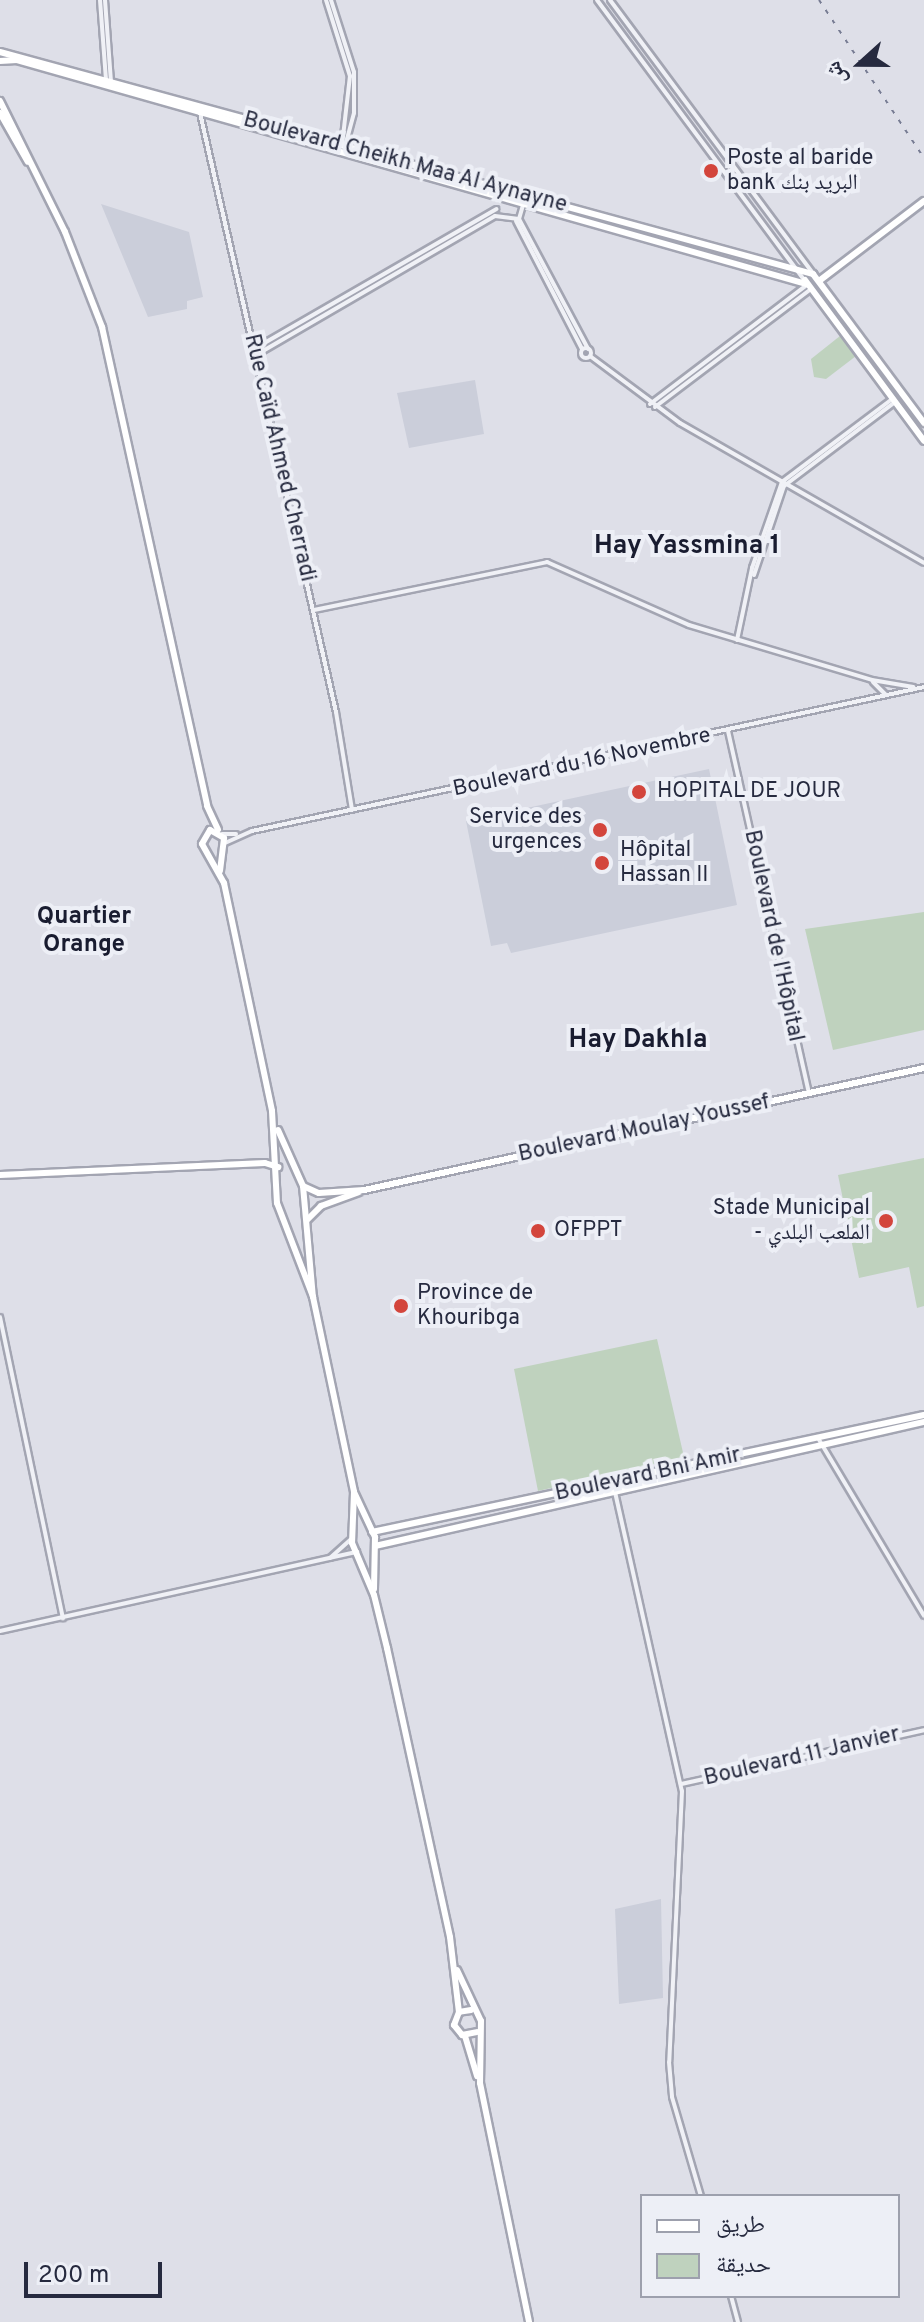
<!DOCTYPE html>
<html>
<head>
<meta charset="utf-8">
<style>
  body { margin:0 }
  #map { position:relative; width:924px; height:2322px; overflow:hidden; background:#dedfe8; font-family:Overpass,"Noto Naskh Arabic",sans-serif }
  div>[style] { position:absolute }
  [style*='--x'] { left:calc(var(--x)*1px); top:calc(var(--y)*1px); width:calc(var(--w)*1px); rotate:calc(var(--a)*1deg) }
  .built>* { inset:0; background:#cbceda }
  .green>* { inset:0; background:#bfd2be }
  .roads { filter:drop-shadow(2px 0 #a3a5b2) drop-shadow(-2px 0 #a3a5b2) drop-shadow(0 2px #a3a5b2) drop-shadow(0 -2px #a3a5b2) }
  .minor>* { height:4px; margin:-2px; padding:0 2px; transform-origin:2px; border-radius:2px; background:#f0f1f6 }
  .minor>.ring { margin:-2px; padding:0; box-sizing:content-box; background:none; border:4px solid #f0f1f6; border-radius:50% }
  .major>* { height:6px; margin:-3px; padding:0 3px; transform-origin:3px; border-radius:3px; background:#fff }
  .rail>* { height:2px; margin-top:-1px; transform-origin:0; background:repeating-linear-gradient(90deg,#767b92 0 4px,transparent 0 12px) }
  .dots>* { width:22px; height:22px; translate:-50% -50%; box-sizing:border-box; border:4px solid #edeff6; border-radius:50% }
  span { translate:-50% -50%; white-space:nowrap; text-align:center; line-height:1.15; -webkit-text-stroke:8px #edeff6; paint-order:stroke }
  .poi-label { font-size:22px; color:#262a3f }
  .left { translate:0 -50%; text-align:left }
  .right { translate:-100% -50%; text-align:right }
  .street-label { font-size:22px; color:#262a3f }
  .neighbourhood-label { font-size:24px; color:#191c30; font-weight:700 }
  .quarter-label { font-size:26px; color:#191c30; font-weight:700 }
  .legend { position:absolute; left:640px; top:2194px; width:260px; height:104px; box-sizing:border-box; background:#edeff6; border:2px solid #9da0ad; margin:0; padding:10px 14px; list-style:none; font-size:24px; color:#262a3f }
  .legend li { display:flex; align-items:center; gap:16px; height:40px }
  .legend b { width:40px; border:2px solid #9da0ad }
  .north { position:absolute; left:820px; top:24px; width:80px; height:80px; -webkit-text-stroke:6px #edeff6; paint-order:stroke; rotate:249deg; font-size:22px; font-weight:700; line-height:32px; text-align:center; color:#262a3f }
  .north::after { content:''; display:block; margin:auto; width:28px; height:36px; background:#262a3f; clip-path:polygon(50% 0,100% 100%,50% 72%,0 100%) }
  .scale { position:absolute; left:24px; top:2262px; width:138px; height:36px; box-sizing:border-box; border:4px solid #262a3f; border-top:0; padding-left:10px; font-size:24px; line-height:28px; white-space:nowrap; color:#262a3f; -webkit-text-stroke:6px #edeff6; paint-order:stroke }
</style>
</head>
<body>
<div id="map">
  <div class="built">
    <div style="clip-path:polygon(101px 204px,189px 232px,203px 297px,187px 301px,187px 309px,148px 317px)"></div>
    <div style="clip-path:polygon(475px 380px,484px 434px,409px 448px,397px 393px)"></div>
    <div style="clip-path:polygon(709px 769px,737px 905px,511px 953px,507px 943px,491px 946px,466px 821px)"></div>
    <div style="clip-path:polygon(661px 1899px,663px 1998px,619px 2004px,615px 1909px)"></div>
  </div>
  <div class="green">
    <div style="clip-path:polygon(840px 336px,856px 356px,826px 379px,814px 377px,811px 359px)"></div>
    <div style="clip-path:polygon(924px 912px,924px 1030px,833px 1050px,805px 929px)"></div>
    <div style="clip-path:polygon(924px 1158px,924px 1306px,917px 1308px,909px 1267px,859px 1278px,838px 1175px)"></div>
    <div style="clip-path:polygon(657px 1339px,684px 1457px,538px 1491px,514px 1369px)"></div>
  </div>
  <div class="roads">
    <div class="minor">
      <div style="--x:100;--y:0;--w:80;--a:85.7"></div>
      <div style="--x:105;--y:0;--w:81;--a:85.8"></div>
      <div style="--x:326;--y:0;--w:80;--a:72.5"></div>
      <div style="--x:350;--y:76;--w:69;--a:96.6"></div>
      <div style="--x:331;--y:0;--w:76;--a:72.3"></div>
      <div style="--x:354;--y:72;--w:41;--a:90"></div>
      <div style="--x:354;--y:113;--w:35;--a:105"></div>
      <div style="--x:597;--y:0;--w:348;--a:53.5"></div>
      <div style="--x:610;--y:0;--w:340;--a:53.4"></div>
      <div style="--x:200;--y:113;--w:614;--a:77.21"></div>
      <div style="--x:336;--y:712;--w:99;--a:80.7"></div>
      <div style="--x:495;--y:216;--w:24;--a:7"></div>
      <div style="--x:519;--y:219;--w:22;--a:-74"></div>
      <div style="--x:519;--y:219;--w:147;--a:62"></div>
      <div style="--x:516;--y:221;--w:144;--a:62.7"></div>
      <div class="ring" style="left:581px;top:348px;width:6px;height:6px"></div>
      <div style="--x:254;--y:349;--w:280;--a:-30"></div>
      <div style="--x:256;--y:355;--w:276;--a:-30.2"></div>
      <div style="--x:590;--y:356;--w:112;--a:36.7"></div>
      <div style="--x:680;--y:423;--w:281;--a:29.8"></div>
      <div style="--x:650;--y:404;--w:197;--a:-37.2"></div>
      <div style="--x:655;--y:407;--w:196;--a:-37.1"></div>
      <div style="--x:754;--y:575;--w:94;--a:-71.4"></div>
      <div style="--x:784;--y:486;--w:139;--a:-37.1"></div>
      <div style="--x:314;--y:610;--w:238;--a:-11.6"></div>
      <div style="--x:547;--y:562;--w:155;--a:23.9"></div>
      <div style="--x:689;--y:625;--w:191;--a:16.7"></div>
      <div style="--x:872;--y:680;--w:42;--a:9.7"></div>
      <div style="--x:737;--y:640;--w:74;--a:-78.2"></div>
      <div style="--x:752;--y:568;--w:91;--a:-70.8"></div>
      <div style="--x:782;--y:482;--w:138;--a:-37"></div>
      <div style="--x:873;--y:682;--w:18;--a:45"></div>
      <div style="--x:728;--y:731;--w:370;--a:77.4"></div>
      <div style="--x:222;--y:834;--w:14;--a:0"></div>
      <div style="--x:225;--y:843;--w:30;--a:-24"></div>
      <div style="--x:252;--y:831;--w:687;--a:-12.09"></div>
      <div style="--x:0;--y:1317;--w:308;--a:78.2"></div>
      <div style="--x:818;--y:1438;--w:207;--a:59.2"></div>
      <div style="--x:615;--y:1492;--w:306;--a:77.4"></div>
      <div style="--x:682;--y:1791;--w:271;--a:92.7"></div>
      <div style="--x:669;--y:2062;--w:35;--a:85"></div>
      <div style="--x:672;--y:2097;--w:103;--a:73.7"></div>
      <div style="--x:330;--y:1558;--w:27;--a:-42"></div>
      <div style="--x:0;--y:1631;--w:366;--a:-12.5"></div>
      <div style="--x:681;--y:1784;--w:249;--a:-12.5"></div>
      <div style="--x:731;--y:2296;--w:27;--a:75"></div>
    </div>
    <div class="major">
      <div style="--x:0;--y:52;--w:843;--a:15.27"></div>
      <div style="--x:813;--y:274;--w:186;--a:53.3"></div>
      <div style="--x:0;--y:61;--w:17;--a:-3"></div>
      <div style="--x:17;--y:60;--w:820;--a:15.85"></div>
      <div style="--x:0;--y:101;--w:146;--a:63.6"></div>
      <div style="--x:65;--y:232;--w:102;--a:68.7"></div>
      <div style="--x:102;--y:327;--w:490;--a:77.6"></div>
      <div style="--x:207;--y:806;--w:26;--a:65"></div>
      <div style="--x:0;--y:113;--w:56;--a:60.3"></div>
      <div style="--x:805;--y:280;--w:200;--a:53.5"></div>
      <div style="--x:819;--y:281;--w:132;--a:-37.3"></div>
      <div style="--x:220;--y:871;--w:33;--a:-83"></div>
      <div style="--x:224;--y:838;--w:16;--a:-150"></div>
      <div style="--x:210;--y:830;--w:16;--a:120"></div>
      <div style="--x:202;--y:844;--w:45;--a:60.6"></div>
      <div style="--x:224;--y:883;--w:233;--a:78.1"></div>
      <div style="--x:272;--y:1111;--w:92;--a:86.9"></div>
      <div style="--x:277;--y:1203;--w:101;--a:69"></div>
      <div style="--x:278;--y:1130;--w:61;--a:65.9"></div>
      <div style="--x:303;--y:1186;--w:111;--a:84.9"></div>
      <div style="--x:313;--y:1297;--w:199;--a:78.1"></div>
      <div style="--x:354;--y:1492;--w:50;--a:65"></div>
      <div style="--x:375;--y:1537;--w:52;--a:91.1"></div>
      <div style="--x:0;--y:1175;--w:265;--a:-2.6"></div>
      <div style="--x:265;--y:1163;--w:14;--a:17"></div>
      <div style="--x:303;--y:1186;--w:17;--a:24"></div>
      <div style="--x:319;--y:1193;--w:45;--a:-3.8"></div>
      <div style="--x:364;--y:1190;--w:573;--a:-12.29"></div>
      <div style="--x:307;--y:1220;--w:20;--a:-45"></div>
      <div style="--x:321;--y:1206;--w:40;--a:-20.2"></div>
      <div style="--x:354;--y:1492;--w:51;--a:92.2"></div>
      <div style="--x:352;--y:1543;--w:56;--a:67.1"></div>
      <div style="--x:374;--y:1595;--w:55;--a:76.2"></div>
      <div style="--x:387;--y:1648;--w:296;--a:77.7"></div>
      <div style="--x:450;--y:1937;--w:76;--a:83.2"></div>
      <div style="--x:372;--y:1532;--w:564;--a:-11.97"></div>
      <div style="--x:375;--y:1546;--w:563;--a:-12.73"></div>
      <div style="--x:457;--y:1970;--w:56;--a:64.8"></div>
      <div style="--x:481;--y:2021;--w:62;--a:90.9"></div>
      <div style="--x:480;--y:2083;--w:244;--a:78.4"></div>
      <div style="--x:471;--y:2010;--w:12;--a:171"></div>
      <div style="--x:459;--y:2012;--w:14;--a:111"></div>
      <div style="--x:454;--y:2025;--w:13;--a:51"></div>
      <div style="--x:462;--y:2035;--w:15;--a:-11"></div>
      <div style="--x:465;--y:2036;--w:42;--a:73.3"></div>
    </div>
  </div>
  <div class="rail">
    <div style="--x:819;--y:0;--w:190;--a:56.4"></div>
  </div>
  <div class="dots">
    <div style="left:711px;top:171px;background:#d3453c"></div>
    <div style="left:639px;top:792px;background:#d3453c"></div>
    <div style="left:600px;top:830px;background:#d3453c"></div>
    <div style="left:602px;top:863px;background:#d3453c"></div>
    <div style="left:886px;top:1221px;background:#d3453c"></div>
    <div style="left:538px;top:1231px;background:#d3453c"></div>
    <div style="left:401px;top:1306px;background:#d3453c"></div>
  </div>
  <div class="poi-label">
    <span class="left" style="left:727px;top:171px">Poste al baride<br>bank البريد بنك</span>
    <span class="left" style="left:657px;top:792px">HOPITAL DE JOUR</span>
    <span class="right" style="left:582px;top:830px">Service des<br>urgences</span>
    <span class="left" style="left:620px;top:863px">Hôpital<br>Hassan II</span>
    <span class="right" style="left:870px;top:1221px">Stade Municipal<br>- الملعب البلدي</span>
    <span class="left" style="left:554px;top:1231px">OFPPT</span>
    <span class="left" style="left:417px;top:1306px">Province de<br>Khouribga</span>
  </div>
  <div class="street-label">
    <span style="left:405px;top:163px;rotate:15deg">Boulevard Cheikh Maa Al Aynayne</span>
    <span style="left:279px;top:458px;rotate:77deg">Rue Caïd Ahmed Cherradi</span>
    <span style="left:582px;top:763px;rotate:-12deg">Boulevard du 16 Novembre</span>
    <span style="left:773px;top:936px;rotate:78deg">Boulevard de l'Hôpital</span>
    <span style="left:644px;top:1129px;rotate:-12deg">Boulevard Moulay Youssef</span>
    <span style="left:648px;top:1475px;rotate:-12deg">Boulevard Bni Amir</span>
    <span style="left:802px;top:1757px;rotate:-13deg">Boulevard 11 Janvier</span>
  </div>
  <div class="neighbourhood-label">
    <span style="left:84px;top:932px">Quartier<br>Orange</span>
  </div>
  <div class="quarter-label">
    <span style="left:687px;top:547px">Hay Yassmina 1</span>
    <span style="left:638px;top:1041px">Hay Dakhla</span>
  </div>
  <ul class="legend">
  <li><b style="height:10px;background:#fff"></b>طريق</li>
  <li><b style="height:22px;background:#bfd2be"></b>حديقة</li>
  </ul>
  <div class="north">ش</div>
  <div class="scale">200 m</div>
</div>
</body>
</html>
